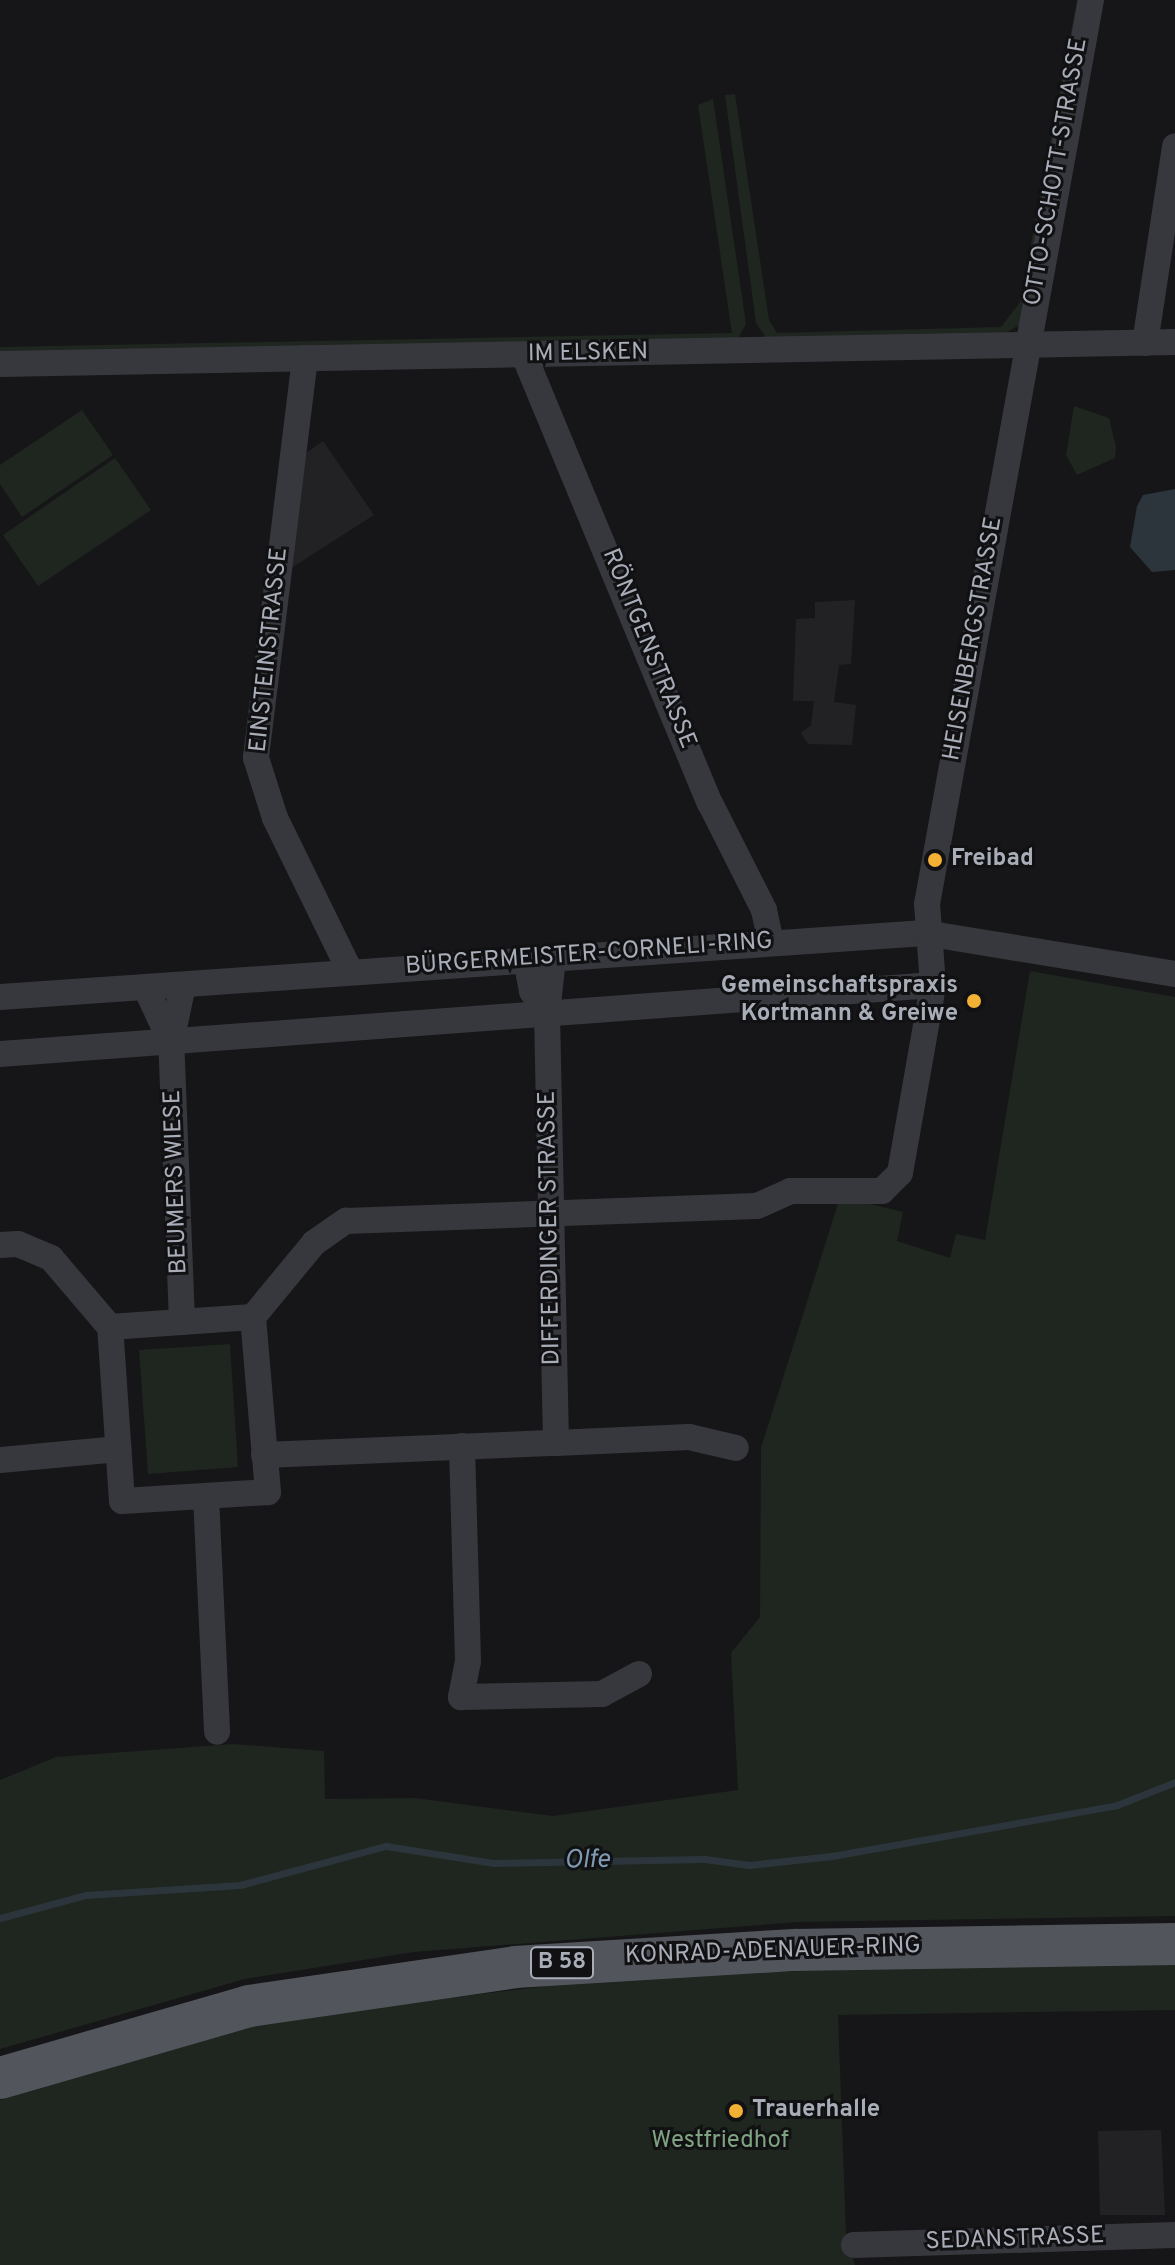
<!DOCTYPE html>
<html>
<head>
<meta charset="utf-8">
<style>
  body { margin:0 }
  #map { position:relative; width:1175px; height:2265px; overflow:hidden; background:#161618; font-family:Overpass,sans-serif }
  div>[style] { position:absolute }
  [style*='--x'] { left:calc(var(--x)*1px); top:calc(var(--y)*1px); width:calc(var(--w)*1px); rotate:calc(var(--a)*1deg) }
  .built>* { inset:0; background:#222225 }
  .green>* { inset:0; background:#1e261f }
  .water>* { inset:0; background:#2c353c }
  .stream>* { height:7px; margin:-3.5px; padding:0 3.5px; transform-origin:3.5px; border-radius:3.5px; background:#2c353c }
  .minor>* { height:26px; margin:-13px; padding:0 13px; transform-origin:13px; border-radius:13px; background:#37383d }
  .primary>* { height:42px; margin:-21px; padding:0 21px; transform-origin:21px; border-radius:21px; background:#53555c }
  .dots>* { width:22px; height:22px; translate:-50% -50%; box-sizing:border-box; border:4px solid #111113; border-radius:50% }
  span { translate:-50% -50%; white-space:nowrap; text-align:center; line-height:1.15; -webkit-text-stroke:6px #111113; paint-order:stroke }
  .shield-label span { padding:2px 6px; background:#111113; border:2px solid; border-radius:6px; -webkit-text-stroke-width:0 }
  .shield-label { font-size:22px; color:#a8adb8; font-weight:700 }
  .street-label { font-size:24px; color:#a8adb8 }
  .poi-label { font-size:24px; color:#a8adb8; font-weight:700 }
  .left { translate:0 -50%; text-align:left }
  .right { translate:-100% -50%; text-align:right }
  .park-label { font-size:24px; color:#7fa381 }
  .water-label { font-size:26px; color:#7f9bb3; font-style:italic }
</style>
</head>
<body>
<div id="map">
  <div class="built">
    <div style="clip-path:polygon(323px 441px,374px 515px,288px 570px,302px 456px)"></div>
    <div style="clip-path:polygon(855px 600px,851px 664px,839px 665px,834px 702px,856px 705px,852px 745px,808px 744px,801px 733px,811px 725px,814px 701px,793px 701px,796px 619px,815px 618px,815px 602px)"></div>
    <div style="clip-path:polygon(1161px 2130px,1165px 2215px,1100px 2215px,1098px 2131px)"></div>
  </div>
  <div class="green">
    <div style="clip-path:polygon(1077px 0,1083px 0,1021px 324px,1002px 335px,767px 339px,756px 323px,725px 95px,735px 94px,769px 320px,777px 333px,1001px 327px,1020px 302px)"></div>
    <div style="clip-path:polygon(713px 99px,746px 324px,738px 339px,0 354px,0 347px,732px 333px,698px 105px)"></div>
    <div style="clip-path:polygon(1074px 406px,1109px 418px,1116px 447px,1115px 458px,1077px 475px,1066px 455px)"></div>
    <div style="clip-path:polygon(82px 410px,113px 455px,22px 517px,0 484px,0 465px)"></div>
    <div style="clip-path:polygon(115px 458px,151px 510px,38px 586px,3px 535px)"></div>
    <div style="clip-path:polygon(1030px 971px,1175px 997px,1175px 1916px,798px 1922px,414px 1952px,245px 1979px,0 2049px,0 1780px,56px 1757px,233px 1744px,324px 1751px,325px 1799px,415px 1798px,553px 1816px,738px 1790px,731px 1653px,760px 1617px,761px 1448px,840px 1197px,903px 1212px,897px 1241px,950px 1258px,956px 1234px,985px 1240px)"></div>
    <div style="clip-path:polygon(230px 1344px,238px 1467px,148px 1474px,139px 1350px)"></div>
    <div style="clip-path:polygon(1175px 1962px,1175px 2010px,838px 2015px,846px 2234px,855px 2265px,0 2265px,0 2100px,246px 2023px,637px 1975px)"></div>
  </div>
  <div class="water">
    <div style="clip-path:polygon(1175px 489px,1175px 570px,1152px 572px,1130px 547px,1137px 506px,1143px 495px)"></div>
  </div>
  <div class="stream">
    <div style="--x:0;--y:1918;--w:89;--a:-15"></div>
    <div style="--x:86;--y:1895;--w:154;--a:-3.7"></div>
    <div style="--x:240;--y:1885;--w:151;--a:-15"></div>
    <div style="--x:386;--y:1846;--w:108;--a:9"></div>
    <div style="--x:493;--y:1863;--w:212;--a:-1.1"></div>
    <div style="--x:705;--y:1859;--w:44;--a:7.8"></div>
    <div style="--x:749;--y:1865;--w:83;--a:-6.2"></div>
    <div style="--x:832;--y:1856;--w:290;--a:-10.1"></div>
    <div style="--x:1117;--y:1805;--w:62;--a:-21.6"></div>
  </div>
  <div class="minor">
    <div style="--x:1145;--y:343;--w:199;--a:-81.3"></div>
    <div style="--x:524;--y:355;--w:485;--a:67.5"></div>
    <div style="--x:710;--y:803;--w:120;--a:63.2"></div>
    <div style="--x:764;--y:910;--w:34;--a:78"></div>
    <div style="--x:305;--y:358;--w:403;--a:97"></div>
    <div style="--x:256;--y:758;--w:63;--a:72.4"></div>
    <div style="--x:275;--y:818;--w:170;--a:63.9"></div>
    <div style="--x:0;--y:364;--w:1175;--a:-1.07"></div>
    <div style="--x:526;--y:960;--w:32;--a:79"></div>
    <div style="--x:532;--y:991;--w:27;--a:57"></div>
    <div style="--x:146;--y:988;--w:60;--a:65.2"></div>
    <div style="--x:0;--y:997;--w:927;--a:-3.96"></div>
    <div style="--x:925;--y:933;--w:253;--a:9.3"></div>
    <div style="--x:0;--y:1054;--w:936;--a:-4.23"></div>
    <div style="--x:0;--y:1245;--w:18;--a:-3"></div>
    <div style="--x:18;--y:1244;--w:36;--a:23"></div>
    <div style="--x:51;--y:1258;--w:91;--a:49.5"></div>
    <div style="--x:253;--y:1317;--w:176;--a:85.1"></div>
    <div style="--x:268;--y:1492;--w:146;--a:176.5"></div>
    <div style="--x:122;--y:1501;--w:174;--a:-93.9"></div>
    <div style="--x:110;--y:1327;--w:143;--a:-4"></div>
    <div style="--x:253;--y:1317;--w:96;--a:-50.5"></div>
    <div style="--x:314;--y:1243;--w:39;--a:-35"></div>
    <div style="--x:346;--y:1221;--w:411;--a:-2.1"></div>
    <div style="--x:757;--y:1206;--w:36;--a:-24"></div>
    <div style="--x:790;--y:1191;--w:92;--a:0"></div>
    <div style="--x:882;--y:1191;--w:25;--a:-45"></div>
    <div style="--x:900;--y:1173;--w:191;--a:-80"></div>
    <div style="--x:933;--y:985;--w:81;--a:-94.2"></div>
    <div style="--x:927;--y:904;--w:919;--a:-79.72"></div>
    <div style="--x:182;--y:1322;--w:280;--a:-92.2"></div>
    <div style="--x:171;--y:1042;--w:58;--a:-78.1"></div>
    <div style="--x:556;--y:1443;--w:133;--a:-2.6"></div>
    <div style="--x:689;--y:1437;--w:48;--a:13.2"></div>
    <div style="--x:462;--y:1446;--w:215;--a:88.4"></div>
    <div style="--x:468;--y:1661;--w:37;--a:101"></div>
    <div style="--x:461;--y:1697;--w:141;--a:-1.2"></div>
    <div style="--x:602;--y:1694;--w:42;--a:-28.4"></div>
    <div style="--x:264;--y:1455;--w:292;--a:-2.4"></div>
    <div style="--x:556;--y:1443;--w:429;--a:-91.2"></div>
    <div style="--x:547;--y:1014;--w:56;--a:-83.9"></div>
    <div style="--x:0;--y:1460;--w:119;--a:-5.3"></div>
    <div style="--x:206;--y:1497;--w:235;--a:87.3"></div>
    <div style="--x:854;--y:2245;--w:321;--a:-1.8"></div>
  </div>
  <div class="primary">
    <div style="--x:0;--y:2078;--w:259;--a:-16.1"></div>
    <div style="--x:249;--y:2006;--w:269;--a:-8.3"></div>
    <div style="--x:515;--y:1967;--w:281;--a:-3.5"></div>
    <div style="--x:795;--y:1950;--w:380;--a:-0.9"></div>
  </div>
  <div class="dots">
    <div style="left:935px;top:860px;background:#f2b134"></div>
    <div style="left:974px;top:1001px;background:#f2b134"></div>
    <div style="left:736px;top:2111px;background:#f2b134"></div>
  </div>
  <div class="shield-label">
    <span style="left:562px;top:1963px">B 58</span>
  </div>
  <div class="street-label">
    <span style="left:1057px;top:172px;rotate:-80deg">OTTO-SCHOTT-STRASSE</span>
    <span style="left:588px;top:354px;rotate:-1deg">IM ELSKEN</span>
    <span style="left:974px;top:639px;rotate:-80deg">HEISENBERGSTRASSE</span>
    <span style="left:648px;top:649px;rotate:68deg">RÖNTGENSTRASSE</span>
    <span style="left:270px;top:650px;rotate:-84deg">EINSTEINSTRASSE</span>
    <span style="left:589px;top:955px;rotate:-4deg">BÜRGERMEISTER-CORNELI-RING</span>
    <span style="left:177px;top:1182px;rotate:-92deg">BEUMERS WIESE</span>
    <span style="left:551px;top:1228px;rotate:-91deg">DIFFERDINGER STRASSE</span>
    <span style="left:773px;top:1952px;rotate:-2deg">KONRAD-ADENAUER-RING</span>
    <span style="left:1015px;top:2240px;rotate:-2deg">SEDANSTRASSE</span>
  </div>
  <div class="poi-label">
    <span class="left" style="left:951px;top:860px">Freibad</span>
    <span class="right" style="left:958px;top:1001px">Gemeinschaftspraxis<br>Kortmann &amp; Greiwe</span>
    <span class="left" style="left:752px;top:2111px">Trauerhalle</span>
  </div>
  <div class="park-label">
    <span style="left:720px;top:2142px">Westfriedhof</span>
  </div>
  <div class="water-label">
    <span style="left:587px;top:1861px;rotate:-1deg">Olfe</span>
  </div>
</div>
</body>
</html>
